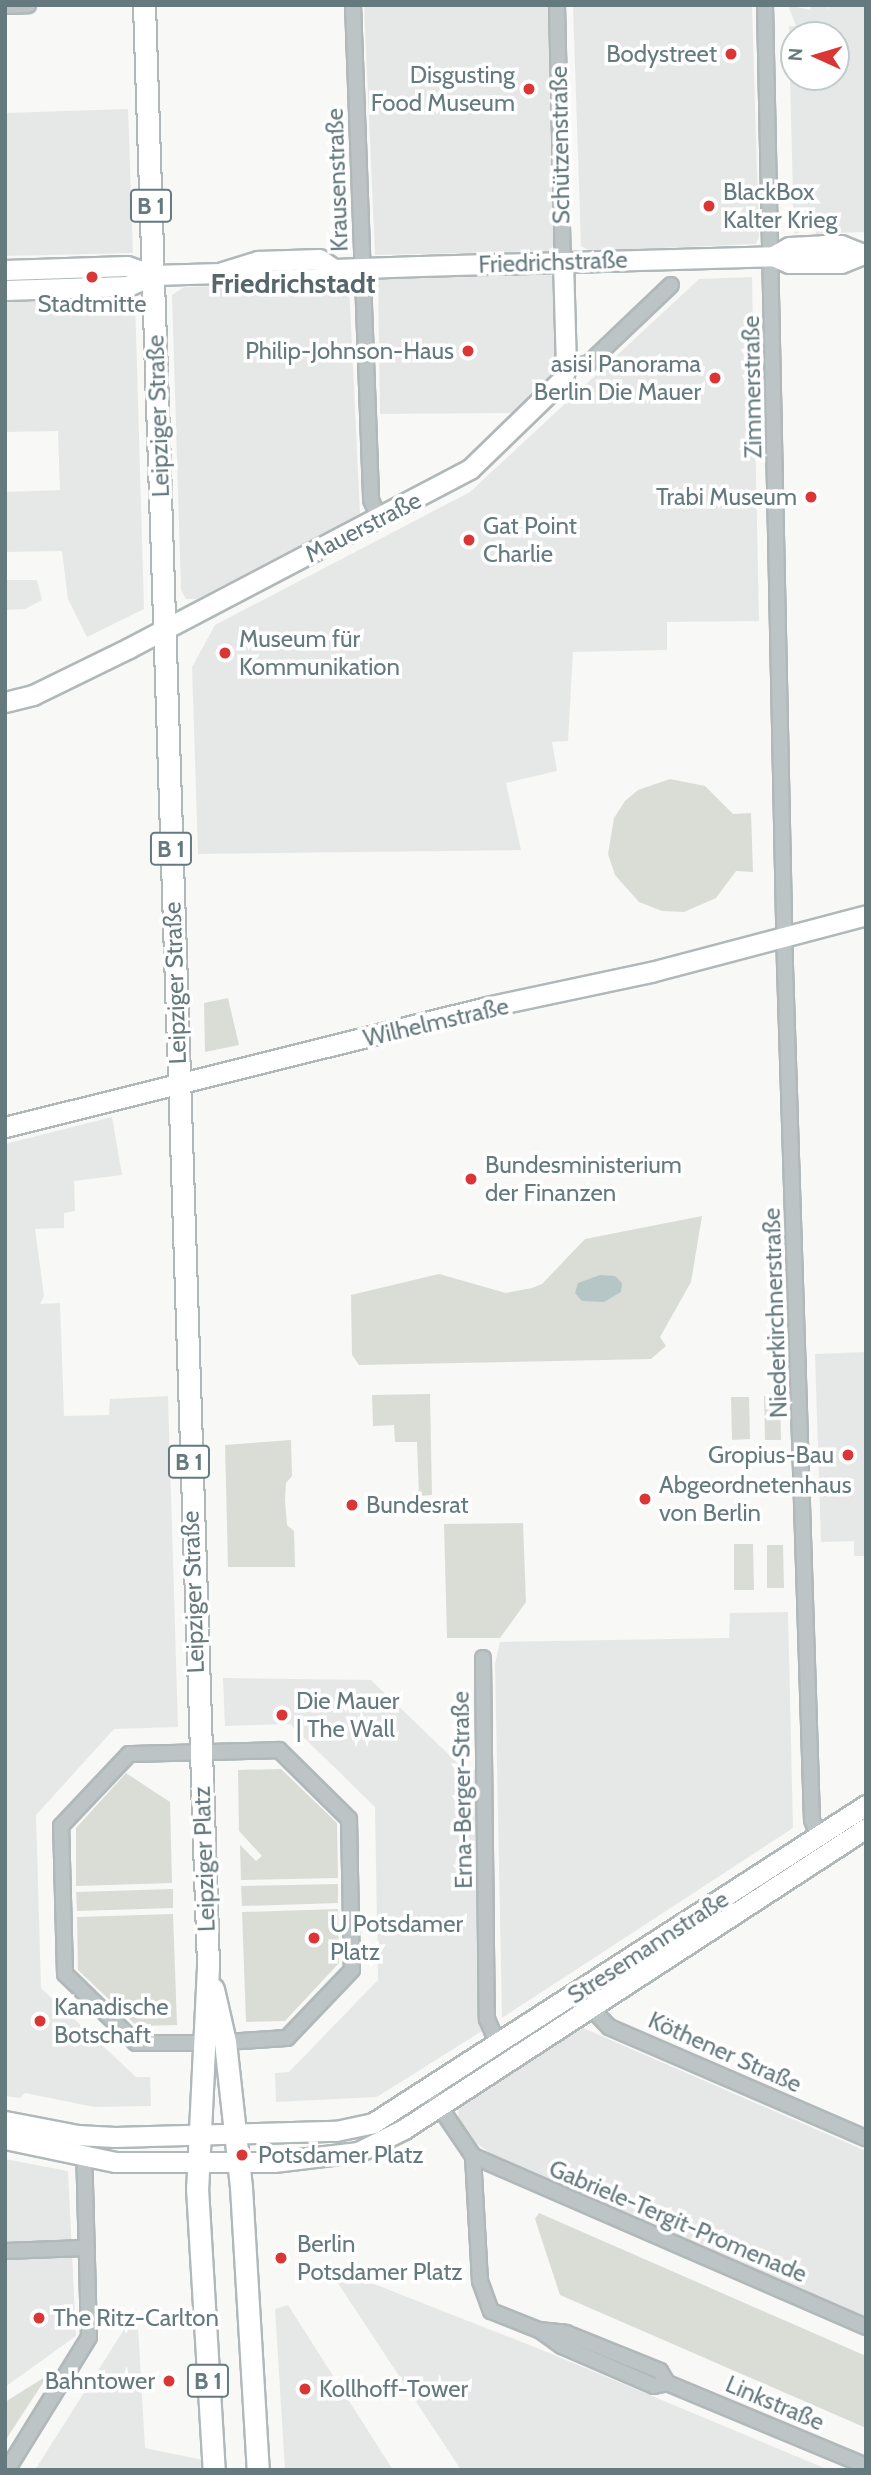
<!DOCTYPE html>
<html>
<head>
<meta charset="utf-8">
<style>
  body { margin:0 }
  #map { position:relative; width:871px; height:2475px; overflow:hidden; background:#f8f8f6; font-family:Cabin,sans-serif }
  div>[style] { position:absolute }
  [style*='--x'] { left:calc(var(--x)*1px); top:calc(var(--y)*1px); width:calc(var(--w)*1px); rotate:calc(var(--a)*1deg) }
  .built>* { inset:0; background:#e6e8e7 }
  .green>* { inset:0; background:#daddd5 }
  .water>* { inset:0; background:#b6c6c7 }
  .roads { filter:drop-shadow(2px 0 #b0b8ba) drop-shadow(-2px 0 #b0b8ba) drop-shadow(0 2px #b0b8ba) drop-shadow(0 -2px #b0b8ba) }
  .street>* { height:14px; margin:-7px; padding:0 7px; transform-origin:7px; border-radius:7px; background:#bdc4c5 }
  .secondary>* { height:19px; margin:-9.5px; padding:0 9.5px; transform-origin:9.5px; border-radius:9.5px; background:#fff }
  .primary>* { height:21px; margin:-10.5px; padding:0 10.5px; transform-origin:10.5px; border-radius:10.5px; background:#fff }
  .dots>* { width:19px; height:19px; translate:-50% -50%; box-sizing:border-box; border:4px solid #fff; border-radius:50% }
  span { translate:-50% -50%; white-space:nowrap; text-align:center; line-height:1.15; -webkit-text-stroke:7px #fff; paint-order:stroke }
  .shield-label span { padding:2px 5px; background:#fff; border:2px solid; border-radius:5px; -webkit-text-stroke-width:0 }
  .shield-label { font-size:23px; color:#657a7f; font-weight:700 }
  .poi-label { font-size:24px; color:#657a7f }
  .right { translate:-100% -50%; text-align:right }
  .left { translate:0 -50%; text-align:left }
  .street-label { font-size:24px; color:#657a7f }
  .quarter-label { font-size:28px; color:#57666b; font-weight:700 }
  .frame { position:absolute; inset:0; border:7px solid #657a7f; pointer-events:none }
  .north { position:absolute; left:780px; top:21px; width:70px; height:70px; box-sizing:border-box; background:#fff; border:2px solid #c1cacc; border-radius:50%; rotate:274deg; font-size:19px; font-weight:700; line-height:28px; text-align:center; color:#657a7f }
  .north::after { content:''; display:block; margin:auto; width:24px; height:32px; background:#da3635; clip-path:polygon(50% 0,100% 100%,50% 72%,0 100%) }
</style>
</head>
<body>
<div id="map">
  <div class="built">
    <div style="clip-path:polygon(364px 5px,551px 5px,555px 242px,550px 251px,375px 255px)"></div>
    <div style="clip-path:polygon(573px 5px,752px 5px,759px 237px,756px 244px,590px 251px,581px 246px)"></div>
    <div style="clip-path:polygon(788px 5px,810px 10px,811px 5px,827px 5px,828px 10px,829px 5px,866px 5px,866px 232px,834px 233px,832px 226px,832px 233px,816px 234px,816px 227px,794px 234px,801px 212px,793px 212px,793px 196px,800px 196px,793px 194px,789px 44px,794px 44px,794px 77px,836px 77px,836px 35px,794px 35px,794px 42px,789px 42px,789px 26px,796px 26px)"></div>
    <div style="clip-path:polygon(128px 109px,133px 253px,5px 256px,5px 113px)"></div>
    <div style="clip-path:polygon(549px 273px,555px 279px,557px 374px,515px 413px,380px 414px,378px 278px)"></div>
    <div style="clip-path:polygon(752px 277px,759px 621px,667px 622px,667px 650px,573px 652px,568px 741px,552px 742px,557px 771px,506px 783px,521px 850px,198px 854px,192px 667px,215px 625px,470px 492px,699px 279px)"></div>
    <div style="clip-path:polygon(349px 283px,360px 514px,197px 599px,186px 599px,181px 590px,172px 295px,184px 287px)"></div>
    <div style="clip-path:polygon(135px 298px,144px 609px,87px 637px,68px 599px,62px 551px,5px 552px,5px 492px,60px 490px,58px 431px,5px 432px,5px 301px)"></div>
    <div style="clip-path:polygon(5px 580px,37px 580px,42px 600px,25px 609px,5px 610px)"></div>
    <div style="clip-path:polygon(112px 1117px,122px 1175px,74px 1181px,75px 1211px,64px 1213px,64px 1228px,35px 1229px,44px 1296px,40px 1304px,60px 1303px,64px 1416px,109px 1415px,110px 1399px,168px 1396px,178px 1727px,114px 1729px,36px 1815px,41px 1988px,136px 2077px,150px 2077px,151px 2106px,94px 2107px,25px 2093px,20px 2098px,5px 2096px,5px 1144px)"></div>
    <div style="clip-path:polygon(866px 1352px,866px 1556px,854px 1556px,854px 1541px,821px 1542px,815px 1354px)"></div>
    <div style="clip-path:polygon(788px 1612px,793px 1828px,502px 2018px,495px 1664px,500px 1642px,729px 1638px,730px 1613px)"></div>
    <div style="clip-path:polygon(223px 1678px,371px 1680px,465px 1770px,477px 1769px,476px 1916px,481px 1951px,477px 1956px,482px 2031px,377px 2097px,276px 2102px,275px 2073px,289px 2072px,378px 1980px,375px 1807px,290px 1724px,225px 1726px)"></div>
    <div style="clip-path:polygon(583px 2028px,866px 2151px,866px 2318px,494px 2156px,476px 2143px,458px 2117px,459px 2101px,558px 2037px,561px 2040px)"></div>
    <div style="clip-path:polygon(5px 2159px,68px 2171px,76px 2336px,5px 2387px)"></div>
    <div style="clip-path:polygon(326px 2265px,542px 2350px,829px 2470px,461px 2470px)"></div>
    <div style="clip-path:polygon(288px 2305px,393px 2470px,285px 2470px,275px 2309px)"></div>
    <div style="clip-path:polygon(137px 2309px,145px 2448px,203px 2460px,204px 2470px,35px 2470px)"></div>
  </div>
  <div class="green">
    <div style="clip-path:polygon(670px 779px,705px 786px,733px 814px,751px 813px,753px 872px,736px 871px,716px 898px,684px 912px,662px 911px,639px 902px,615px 875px,608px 854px,614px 818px,625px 801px,638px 790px)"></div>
    <div style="clip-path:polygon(228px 998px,239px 1045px,205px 1052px,204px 1003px)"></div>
    <div style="clip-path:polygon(702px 1216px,691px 1282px,660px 1337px,666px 1346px,651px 1359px,359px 1365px,352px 1355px,351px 1295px,439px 1274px,506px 1293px,532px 1288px,542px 1284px,585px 1239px)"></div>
    <div style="clip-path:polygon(430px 1394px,432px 1495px,419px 1496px,417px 1442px,395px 1442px,394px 1425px,373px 1426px,372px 1395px)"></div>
    <div style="clip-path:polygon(764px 1396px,780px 1396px,781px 1440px,765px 1440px)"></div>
    <div style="clip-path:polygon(731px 1397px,749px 1397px,750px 1439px,732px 1440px)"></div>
    <div style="clip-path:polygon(291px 1440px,292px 1476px,286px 1483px,285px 1500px,287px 1525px,294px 1531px,295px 1567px,228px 1567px,225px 1445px)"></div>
    <div style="clip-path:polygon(523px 1523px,526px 1602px,500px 1638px,447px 1638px,444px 1524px)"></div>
    <div style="clip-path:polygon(734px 1544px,753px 1544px,754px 1590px,734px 1590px)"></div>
    <div style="clip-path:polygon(767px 1545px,783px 1545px,784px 1588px,767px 1588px)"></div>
    <div style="clip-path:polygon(281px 1769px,337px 1823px,338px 1878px,241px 1880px,240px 1845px,256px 1861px,262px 1856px,239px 1831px,238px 1770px)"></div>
    <div style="clip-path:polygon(126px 1773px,170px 1802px,172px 1883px,76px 1886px,76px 1828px)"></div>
    <div style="clip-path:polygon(338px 1884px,338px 1903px,242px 1906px,241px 1886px)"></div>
    <div style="clip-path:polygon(173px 1889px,173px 1908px,77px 1911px,76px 1892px)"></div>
    <div style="clip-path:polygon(338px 1909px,339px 1963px,285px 2021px,246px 2022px,242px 1912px)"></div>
    <div style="clip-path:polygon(173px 1914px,177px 2025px,137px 2026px,78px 1970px,77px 1917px)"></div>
    <div style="clip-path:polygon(539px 2213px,866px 2356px,866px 2428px,560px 2295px,535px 2219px)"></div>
    <div style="clip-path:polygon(48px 2375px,5px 2441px,5px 2402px)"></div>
  </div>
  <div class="water">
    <div style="clip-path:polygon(600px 1275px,615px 1276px,622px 1283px,621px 1292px,604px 1302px,582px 1301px,575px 1293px,578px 1283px)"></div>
  </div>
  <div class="roads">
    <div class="street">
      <div style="--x:353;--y:5;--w:495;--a:87.9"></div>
      <div style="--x:371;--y:500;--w:20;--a:66"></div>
      <div style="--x:557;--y:5;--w:257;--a:88.7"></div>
      <div style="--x:765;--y:5;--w:961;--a:88.81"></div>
      <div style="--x:785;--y:966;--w:854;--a:88.19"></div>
      <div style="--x:812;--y:1820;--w:26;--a:69"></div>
      <div style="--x:5;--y:6;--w:23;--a:-2"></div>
      <div style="--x:566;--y:368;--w:24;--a:-12"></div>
      <div style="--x:589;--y:363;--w:113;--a:-43.6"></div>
      <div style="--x:483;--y:1658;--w:361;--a:89.4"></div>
      <div style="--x:487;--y:2019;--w:28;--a:67"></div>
      <div style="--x:585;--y:2002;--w:35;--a:46"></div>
      <div style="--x:609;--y:2027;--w:280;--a:23.4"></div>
      <div style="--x:202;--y:2043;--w:66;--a:180"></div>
      <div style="--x:136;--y:2043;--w:99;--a:-135.8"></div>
      <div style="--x:65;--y:1974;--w:148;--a:-91.5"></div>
      <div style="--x:61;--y:1826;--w:99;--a:-46.6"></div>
      <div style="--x:129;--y:1754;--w:150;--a:-1.5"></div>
      <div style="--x:279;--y:1750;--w:98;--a:44.6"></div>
      <div style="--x:349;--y:1819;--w:151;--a:88.9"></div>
      <div style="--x:352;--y:1970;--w:94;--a:133.7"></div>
      <div style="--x:287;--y:2038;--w:62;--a:176.3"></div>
      <div style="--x:435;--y:2100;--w:68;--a:55.8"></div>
      <div style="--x:473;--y:2156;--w:125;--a:86.8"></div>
      <div style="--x:480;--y:2281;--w:32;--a:70"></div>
      <div style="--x:491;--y:2311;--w:52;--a:21.6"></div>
      <div style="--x:539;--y:2330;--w:27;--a:6"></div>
      <div style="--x:566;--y:2333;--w:101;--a:22"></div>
      <div style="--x:660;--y:2371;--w:14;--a:60"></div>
      <div style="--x:667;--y:2383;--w:216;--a:22.6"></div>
      <div style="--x:473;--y:2156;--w:429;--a:23.5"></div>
      <div style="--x:5;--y:2251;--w:79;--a:-2.2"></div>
      <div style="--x:541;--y:2331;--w:26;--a:36"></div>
      <div style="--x:562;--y:2346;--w:100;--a:23.5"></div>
      <div style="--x:654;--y:2386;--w:13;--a:-13"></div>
      <div style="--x:7;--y:2470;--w:156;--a:-58.3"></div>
      <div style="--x:89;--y:2337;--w:190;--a:-91.5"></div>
    </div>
    <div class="secondary">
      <div style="--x:773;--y:256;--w:18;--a:-29"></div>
      <div style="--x:789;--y:247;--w:35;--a:-3"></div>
      <div style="--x:824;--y:245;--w:17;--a:0"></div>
      <div style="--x:841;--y:245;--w:22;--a:22"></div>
      <div style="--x:5;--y:270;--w:122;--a:-1.9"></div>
      <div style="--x:127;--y:266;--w:28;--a:19"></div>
      <div style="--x:153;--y:275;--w:68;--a:-1.7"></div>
      <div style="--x:221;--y:273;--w:37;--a:11"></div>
      <div style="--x:257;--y:280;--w:63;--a:-1.8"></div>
      <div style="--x:320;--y:278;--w:17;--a:-33"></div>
      <div style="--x:334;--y:269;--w:86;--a:-2"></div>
      <div style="--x:420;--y:266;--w:353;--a:-1.6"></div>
      <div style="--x:773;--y:256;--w:17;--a:24"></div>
      <div style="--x:789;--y:263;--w:52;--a:0"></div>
      <div style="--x:841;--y:263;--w:27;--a:-22"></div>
      <div style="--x:222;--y:272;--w:38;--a:-17"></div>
      <div style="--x:258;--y:261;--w:61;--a:-1.9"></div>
      <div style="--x:319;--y:259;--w:18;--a:34"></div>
      <div style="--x:5;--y:290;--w:123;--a:-1.9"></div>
      <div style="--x:128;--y:286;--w:27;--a:-24"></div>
      <div style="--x:5;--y:702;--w:29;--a:-14"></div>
      <div style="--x:33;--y:695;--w:107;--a:-26.1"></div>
      <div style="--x:129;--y:648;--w:385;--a:-27.7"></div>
      <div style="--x:470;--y:469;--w:128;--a:-44.1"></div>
      <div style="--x:562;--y:380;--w:13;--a:-72"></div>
      <div style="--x:566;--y:368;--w:106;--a:-91.6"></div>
      <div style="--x:5;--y:1127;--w:496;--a:-14"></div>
      <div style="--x:486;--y:1007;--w:169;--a:-12"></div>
      <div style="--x:651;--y:972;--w:222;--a:-14.8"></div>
      <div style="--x:5;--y:2121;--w:73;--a:11"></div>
      <div style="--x:77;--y:2135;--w:38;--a:3"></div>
      <div style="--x:115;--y:2137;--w:221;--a:-1.6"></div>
      <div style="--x:336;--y:2131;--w:38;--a:-12"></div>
      <div style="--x:373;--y:2123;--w:587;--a:-32.82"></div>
      <div style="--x:5;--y:2139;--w:112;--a:11.8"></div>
      <div style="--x:115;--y:2162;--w:159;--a:0"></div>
      <div style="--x:274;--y:2162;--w:85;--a:-6.8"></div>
      <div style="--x:358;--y:2152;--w:51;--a:-26.6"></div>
      <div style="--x:404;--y:2129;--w:551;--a:-33.08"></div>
    </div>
    <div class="primary">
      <div style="--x:144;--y:5;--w:1963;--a:88.13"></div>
      <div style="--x:208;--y:1967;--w:221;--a:92.8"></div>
      <div style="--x:197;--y:2188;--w:283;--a:86.6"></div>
      <div style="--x:213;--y:1989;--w:54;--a:77.2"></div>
      <div style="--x:225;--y:2042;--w:146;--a:83.7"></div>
      <div style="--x:241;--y:2187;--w:284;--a:86.6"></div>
    </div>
  </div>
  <div class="dots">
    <div style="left:731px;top:54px;background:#da3635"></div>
    <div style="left:529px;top:89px;background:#da3635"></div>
    <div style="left:709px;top:206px;background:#da3635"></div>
    <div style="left:92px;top:277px;background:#da3635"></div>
    <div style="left:468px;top:351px;background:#da3635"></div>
    <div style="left:715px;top:378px;background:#da3635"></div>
    <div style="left:811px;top:497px;background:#da3635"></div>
    <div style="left:469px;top:540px;background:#da3635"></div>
    <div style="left:225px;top:653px;background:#da3635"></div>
    <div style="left:471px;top:1179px;background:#da3635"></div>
    <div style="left:848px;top:1455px;background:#da3635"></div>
    <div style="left:645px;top:1499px;background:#da3635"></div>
    <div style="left:352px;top:1505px;background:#da3635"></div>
    <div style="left:282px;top:1715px;background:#da3635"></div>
    <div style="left:314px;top:1938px;background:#da3635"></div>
    <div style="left:40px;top:2021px;background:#da3635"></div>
    <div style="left:242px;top:2155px;background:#da3635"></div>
    <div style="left:281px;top:2258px;background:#da3635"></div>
    <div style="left:39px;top:2318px;background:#da3635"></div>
    <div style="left:169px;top:2381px;background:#da3635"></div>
    <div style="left:305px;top:2389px;background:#da3635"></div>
  </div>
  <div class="shield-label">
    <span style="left:151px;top:206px">B 1</span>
    <span style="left:171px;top:849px">B 1</span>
    <span style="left:189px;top:1462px">B 1</span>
    <span style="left:208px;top:2381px">B 1</span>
  </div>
  <div class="poi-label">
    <span class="right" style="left:717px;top:54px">Bodystreet</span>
    <span class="right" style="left:515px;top:89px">Disgusting<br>Food Museum</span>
    <span class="left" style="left:723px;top:206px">BlackBox<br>Kalter Krieg</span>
    <span style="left:92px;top:304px">Stadtmitte</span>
    <span class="right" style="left:454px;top:351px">Philip-Johnson-Haus</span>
    <span class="right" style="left:701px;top:378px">asisi Panorama<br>Berlin Die Mauer</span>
    <span class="right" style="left:797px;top:497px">Trabi Museum</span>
    <span class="left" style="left:483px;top:540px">Gat Point<br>Charlie</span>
    <span class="left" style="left:239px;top:653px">Museum für<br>Kommunikation</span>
    <span class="left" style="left:485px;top:1179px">Bundesministerium<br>der Finanzen</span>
    <span class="right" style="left:834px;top:1455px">Gropius-Bau</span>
    <span class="left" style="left:659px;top:1499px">Abgeordnetenhaus<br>von Berlin</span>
    <span class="left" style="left:366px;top:1505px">Bundesrat</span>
    <span class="left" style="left:296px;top:1715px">Die Mauer<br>| The Wall</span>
    <span class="left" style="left:330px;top:1938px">U Potsdamer<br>Platz</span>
    <span class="left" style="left:54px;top:2021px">Kanadische<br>Botschaft</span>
    <span class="left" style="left:258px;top:2155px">Potsdamer Platz</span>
    <span class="left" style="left:297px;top:2258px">Berlin<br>Potsdamer Platz</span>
    <span class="left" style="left:53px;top:2318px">The Ritz-Carlton</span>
    <span class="right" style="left:155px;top:2381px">Bahntower</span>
    <span class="left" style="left:319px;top:2389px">Kollhoff-Tower</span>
  </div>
  <div class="street-label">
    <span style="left:560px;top:145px;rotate:-91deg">Schützenstraße</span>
    <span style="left:337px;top:180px;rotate:-92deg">Krausenstraße</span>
    <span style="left:553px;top:262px;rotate:-2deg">Friedrichstraße</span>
    <span style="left:752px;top:387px;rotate:-91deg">Zimmerstraße</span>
    <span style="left:158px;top:416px;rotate:-92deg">Leipziger Straße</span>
    <span style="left:363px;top:527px;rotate:-27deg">Mauerstraße</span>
    <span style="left:175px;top:983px;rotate:-92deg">Leipziger Straße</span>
    <span style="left:436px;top:1022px;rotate:-13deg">Wilhelmstraße</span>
    <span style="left:775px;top:1313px;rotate:-92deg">Niederkirchnerstraße</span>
    <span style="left:193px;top:1592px;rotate:-92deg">Leipziger Straße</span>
    <span style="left:462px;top:1790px;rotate:-91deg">Erna-Berger-Straße</span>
    <span style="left:204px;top:1859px;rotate:-92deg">Leipziger Platz</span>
    <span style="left:648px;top:1947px;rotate:-33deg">Stresemannstraße</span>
    <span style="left:725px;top:2052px;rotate:24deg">Köthener Straße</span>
    <span style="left:678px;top:2221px;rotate:23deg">Gabriele-Tergit-Promenade</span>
    <span style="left:775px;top:2403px;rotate:23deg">Linkstraße</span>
  </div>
  <div class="quarter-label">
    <span style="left:293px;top:283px">Friedrichstadt</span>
  </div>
  <div class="frame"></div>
  <div class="north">N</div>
</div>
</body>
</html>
